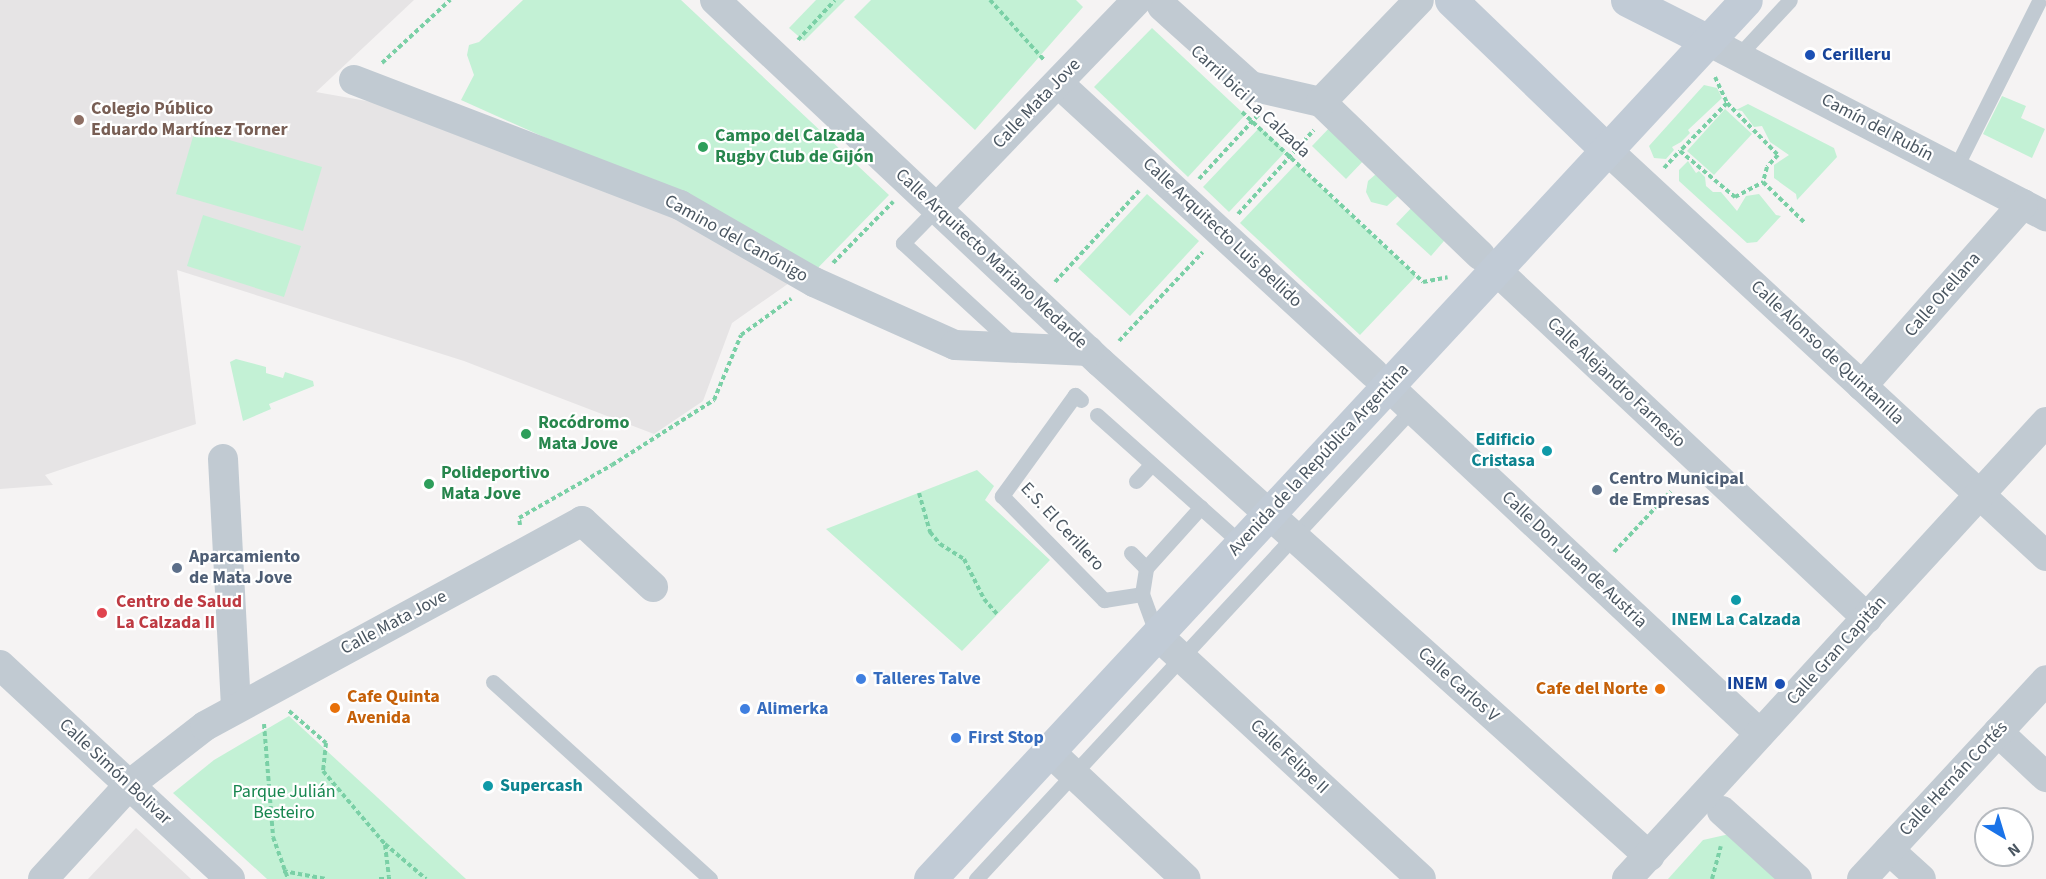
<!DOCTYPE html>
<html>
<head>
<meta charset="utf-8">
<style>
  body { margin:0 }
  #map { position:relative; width:2046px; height:879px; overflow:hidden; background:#f5f3f3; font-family:"Source Sans 3",sans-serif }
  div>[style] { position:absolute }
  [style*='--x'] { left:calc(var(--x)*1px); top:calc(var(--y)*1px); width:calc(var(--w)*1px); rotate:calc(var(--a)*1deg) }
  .education>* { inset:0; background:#e6e4e5 }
  .green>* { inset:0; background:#c3f1d5 }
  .path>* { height:4px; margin-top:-2px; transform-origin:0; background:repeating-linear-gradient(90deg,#7ad0a6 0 4.5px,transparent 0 7.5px) }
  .lane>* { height:15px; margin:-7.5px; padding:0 7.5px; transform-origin:7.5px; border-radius:7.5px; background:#c1cad2 }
  .street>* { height:30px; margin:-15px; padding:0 15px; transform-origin:15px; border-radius:15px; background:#c1cad2 }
  .secondary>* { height:33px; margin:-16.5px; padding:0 16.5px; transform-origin:16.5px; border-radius:16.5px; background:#c1cbd6 }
  .dots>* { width:16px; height:16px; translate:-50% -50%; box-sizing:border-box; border:3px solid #fff; border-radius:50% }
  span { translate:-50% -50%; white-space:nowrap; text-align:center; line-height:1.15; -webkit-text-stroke:4.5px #fff; paint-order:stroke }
  .transit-label { font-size:18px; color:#164399; font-weight:700 }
  .left { translate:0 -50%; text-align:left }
  .right { translate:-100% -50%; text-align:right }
  .street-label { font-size:18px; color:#4a5661 }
  .education-label { font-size:18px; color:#785e54; font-weight:700 }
  .leisure-label { font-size:18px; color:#27864d; font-weight:700 }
  .culture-label { font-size:18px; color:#0d838f; font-weight:700 }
  .service-label { font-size:18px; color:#4e5e75; font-weight:700 }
  .health-label { font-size:18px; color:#be3a42; font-weight:700 }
  .shop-label { font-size:18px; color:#366cbe; font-weight:700 }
  .food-label { font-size:18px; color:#c56008; font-weight:700 }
  .park-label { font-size:18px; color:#17864f }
  .north { position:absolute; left:1974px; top:807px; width:60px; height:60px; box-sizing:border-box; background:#fff; border:2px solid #b7bbc0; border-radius:50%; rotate:142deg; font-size:16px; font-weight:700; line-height:24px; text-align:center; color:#4a5661 }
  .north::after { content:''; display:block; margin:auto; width:21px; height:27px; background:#1a73e8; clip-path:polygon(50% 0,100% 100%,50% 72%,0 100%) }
</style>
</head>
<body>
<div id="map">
  <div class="education">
    <div style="clip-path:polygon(0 0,414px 0,316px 92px,378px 103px,677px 213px,792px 281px,732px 323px,703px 401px,654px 434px,464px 361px,177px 270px,196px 424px,45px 475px,53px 485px,0 489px)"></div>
    <div style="clip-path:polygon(136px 828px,191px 879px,88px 879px)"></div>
  </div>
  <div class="green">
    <div style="clip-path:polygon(523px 0,681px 0,889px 195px,811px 275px,687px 201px,461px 100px,474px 75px,467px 55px,469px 45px,479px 42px)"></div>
    <div style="clip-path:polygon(816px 0,845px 0,804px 41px,789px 28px)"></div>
    <div style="clip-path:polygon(871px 0,1076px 0,1083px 7px,975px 130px,854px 17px)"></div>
    <div style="clip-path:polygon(1152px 28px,1245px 115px,1188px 177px,1094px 87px)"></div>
    <div style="clip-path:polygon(1704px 85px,1717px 88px,1722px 98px,1688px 130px,1690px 133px,1681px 142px,1672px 147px,1674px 150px,1666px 159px,1654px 158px,1649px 146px)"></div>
    <div style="clip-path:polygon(2002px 96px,2026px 106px,2021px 118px,2045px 129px,2032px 158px,1983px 134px)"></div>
    <div style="clip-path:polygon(1748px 104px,1834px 148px,1837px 157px,1797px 200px,1796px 194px,1774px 178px,1774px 165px,1789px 155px,1770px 142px,1762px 126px,1754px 127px,1742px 111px,1736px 110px)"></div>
    <div style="clip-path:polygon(1725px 109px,1752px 134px,1714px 175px,1687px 151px)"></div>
    <div style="clip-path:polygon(1333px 124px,1367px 157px,1346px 179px,1312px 146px)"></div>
    <div style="clip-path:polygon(1260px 127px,1286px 151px,1229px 212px,1203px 187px)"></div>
    <div style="clip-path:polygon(195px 130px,322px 167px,303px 231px,176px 194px)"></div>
    <div style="clip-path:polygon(1688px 161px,1696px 173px,1699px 171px,1705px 177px,1706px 186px,1713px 192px,1721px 192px,1737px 211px,1746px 196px,1759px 194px,1776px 215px,1781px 216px,1757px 242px,1747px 243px,1679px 181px,1679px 170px)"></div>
    <div style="clip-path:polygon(1296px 164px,1416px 276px,1360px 335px,1240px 223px)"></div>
    <div style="clip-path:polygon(1376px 174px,1399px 195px,1387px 206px,1371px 202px,1366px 192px,1368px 181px)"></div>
    <div style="clip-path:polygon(1147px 194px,1199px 241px,1130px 316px,1078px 268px)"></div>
    <div style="clip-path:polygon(1416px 203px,1450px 234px,1431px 256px,1396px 224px)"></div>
    <div style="clip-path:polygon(203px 215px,301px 246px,284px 297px,187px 266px)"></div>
    <div style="clip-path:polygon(236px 359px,266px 367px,266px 373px,283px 378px,285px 372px,313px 381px,314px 386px,269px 404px,271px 409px,243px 421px,230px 362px)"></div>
    <div style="clip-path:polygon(977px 470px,994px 486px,985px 500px,1050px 560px,962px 651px,826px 529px)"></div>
    <div style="clip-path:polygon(289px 716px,466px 879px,267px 879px,173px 793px,214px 760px)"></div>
    <div style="clip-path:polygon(1734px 833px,1786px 879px,1668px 879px,1703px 840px)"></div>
  </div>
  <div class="path">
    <div style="--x:990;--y:0;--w:81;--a:48"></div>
    <div style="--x:798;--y:40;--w:54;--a:-47.2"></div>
    <div style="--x:382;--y:63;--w:93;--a:-42.8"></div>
    <div style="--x:1715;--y:77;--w:29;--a:65"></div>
    <div style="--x:1727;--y:103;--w:73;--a:45.6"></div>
    <div style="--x:1778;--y:155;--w:16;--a:133"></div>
    <div style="--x:1767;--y:167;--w:16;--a:105"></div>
    <div style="--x:1763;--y:182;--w:59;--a:44.3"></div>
    <div style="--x:1727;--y:103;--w:67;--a:134.4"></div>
    <div style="--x:1680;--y:151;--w:72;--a:39.9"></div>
    <div style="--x:1735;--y:197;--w:32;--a:-28"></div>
    <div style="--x:1242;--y:112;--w:248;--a:43.2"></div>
    <div style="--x:1423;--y:282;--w:25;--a:-11"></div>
    <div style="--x:1664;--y:168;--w:23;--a:-47"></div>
    <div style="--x:1199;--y:179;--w:88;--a:-47.3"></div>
    <div style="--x:1238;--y:214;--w:113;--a:-47.9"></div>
    <div style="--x:833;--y:263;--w:86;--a:-45.5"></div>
    <div style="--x:1055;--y:282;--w:124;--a:-47.3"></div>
    <div style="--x:1119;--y:341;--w:122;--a:-46.7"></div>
    <div style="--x:919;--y:493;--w:41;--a:74.2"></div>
    <div style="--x:930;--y:532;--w:16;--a:50"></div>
    <div style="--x:940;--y:544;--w:28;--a:32"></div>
    <div style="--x:964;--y:559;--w:45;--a:63.4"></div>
    <div style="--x:984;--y:599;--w:20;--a:49"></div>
    <div style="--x:520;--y:525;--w:7;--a:-98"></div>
    <div style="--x:519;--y:518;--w:107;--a:-29.7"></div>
    <div style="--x:612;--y:465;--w:121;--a:-32.5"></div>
    <div style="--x:714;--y:400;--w:70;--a:-67.4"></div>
    <div style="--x:741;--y:335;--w:62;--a:-35.8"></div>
    <div style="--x:1614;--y:552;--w:83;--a:-46.9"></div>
    <div style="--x:289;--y:711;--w:49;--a:40.9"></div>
    <div style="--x:326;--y:743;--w:28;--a:96"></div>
    <div style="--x:323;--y:771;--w:96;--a:49.7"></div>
    <div style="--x:385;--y:844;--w:54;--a:40.5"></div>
    <div style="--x:264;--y:724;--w:113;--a:85.4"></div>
    <div style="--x:273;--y:837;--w:45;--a:70.3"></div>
    <div style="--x:385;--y:845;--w:32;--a:83"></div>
    <div style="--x:283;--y:871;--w:44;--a:10.5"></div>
    <div style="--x:379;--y:879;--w:13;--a:0"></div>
    <div style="--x:1712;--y:879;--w:34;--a:-75"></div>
  </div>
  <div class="lane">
    <div style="--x:1738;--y:56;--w:76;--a:-47.1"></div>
    <div style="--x:1955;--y:169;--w:186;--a:-63.4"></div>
    <div style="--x:937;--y:208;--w:49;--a:134.2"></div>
    <div style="--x:903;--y:243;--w:152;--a:42.6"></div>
    <div style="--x:1081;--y:400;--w:8;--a:-140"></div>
    <div style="--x:1075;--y:395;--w:125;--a:125.9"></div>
    <div style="--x:1002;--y:496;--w:146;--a:45.6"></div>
    <div style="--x:1104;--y:600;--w:38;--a:-9"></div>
    <div style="--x:1097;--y:415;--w:194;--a:41.7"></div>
    <div style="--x:1136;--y:481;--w:23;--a:-47"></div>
    <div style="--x:1131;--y:553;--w:21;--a:45"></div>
    <div style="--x:1157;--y:635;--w:44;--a:-110.1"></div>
    <div style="--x:1142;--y:594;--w:26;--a:-81"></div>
    <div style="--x:1146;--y:568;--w:82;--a:-48"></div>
    <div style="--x:493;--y:682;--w:293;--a:42.2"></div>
    <div style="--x:976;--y:879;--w:641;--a:-47.15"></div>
  </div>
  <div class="street">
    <div style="--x:715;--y:0;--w:528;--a:43.24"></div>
    <div style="--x:1100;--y:362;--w:739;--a:41.98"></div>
    <div style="--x:1162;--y:6;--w:120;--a:42"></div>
    <div style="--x:1251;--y:86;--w:72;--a:12.9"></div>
    <div style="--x:1321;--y:102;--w:221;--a:43.9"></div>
    <div style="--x:1708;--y:41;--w:381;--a:27.4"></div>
    <div style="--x:354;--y:80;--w:349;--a:21"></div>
    <div style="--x:680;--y:205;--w:155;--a:29.9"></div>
    <div style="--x:814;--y:282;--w:154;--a:24.1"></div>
    <div style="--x:955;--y:345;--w:134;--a:2.6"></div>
    <div style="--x:1069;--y:93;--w:414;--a:42.6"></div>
    <div style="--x:1321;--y:102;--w:141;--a:-46.1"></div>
    <div style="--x:1607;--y:150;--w:598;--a:42.76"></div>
    <div style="--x:937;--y:208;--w:289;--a:-46.1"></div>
    <div style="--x:1496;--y:270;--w:509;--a:43.17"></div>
    <div style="--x:1388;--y:386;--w:509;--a:43.09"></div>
    <div style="--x:1862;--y:386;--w:243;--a:-48.5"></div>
    <div style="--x:223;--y:459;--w:249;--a:87"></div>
    <div style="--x:1157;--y:635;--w:359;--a:42.7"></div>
    <div style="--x:0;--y:665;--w:314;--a:42.9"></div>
    <div style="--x:1998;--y:732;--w:66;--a:43.2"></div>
    <div style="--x:1049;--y:751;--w:187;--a:43.1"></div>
    <div style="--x:1722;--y:811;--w:101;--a:42.2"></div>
    <div style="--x:1889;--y:850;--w:43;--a:42.2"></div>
    <div style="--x:43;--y:879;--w:127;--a:-47.5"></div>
    <div style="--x:129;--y:785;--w:96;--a:-37.8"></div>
    <div style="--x:205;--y:726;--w:429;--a:-28.5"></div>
    <div style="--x:582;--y:521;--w:97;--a:42.9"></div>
    <div style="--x:1627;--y:879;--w:620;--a:-47.48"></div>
    <div style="--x:1862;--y:879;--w:271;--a:-47.2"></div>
  </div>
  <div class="secondary">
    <div style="--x:1451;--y:0;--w:216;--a:43.9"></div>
    <div style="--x:1627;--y:0;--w:91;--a:26.8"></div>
    <div style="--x:930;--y:879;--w:1199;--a:-47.13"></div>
  </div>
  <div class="dots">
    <div style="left:1810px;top:55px;background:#1a4fb4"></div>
    <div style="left:79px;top:120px;background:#8d6e63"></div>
    <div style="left:703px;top:147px;background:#2e9e5b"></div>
    <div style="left:526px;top:434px;background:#2e9e5b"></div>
    <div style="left:1547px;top:451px;background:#0f9aa8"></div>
    <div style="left:429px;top:484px;background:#2e9e5b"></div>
    <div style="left:1597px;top:490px;background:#5c6f8a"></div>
    <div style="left:177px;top:568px;background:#5c6f8a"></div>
    <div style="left:1736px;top:600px;background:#0f9aa8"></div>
    <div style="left:102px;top:613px;background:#e0444e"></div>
    <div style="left:861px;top:679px;background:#3f7fe0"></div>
    <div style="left:1780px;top:684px;background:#1a4fb4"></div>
    <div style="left:1660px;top:689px;background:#e8710a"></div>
    <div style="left:335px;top:708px;background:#e8710a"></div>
    <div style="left:745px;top:709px;background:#3f7fe0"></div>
    <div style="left:956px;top:738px;background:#3f7fe0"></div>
    <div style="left:488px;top:786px;background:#0f9aa8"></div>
  </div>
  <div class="transit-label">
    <span class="left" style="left:1822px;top:55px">Cerilleru</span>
    <span class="right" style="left:1768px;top:684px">INEM</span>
  </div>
  <div class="street-label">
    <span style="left:1250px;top:102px;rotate:43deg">Carril bici La Calzada</span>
    <span style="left:1037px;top:104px;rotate:-46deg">Calle Mata Jove</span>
    <span style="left:1877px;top:128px;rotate:28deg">Camín del Rubín</span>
    <span style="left:1222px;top:233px;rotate:43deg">Calle Arquitecto Luis Bellido</span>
    <span style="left:736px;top:239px;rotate:29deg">Camino del Canónigo</span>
    <span style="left:991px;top:259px;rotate:43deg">Calle Arquitecto Mariano Medarde</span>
    <span style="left:1943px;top:295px;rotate:-49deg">Calle Orellana</span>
    <span style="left:1827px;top:353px;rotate:43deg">Calle Alonso de Quintanilla</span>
    <span style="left:1616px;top:383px;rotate:43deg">Calle Alejandro Farnesio</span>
    <span style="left:1319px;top:460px;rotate:-47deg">Avenida de la República Argentina</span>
    <span style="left:1062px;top:527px;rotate:47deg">E.S. El Cerillero</span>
    <span style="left:1574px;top:560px;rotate:43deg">Calle Don Juan de Austria</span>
    <span style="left:394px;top:623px;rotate:-28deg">Calle Mata Jove</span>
    <span style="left:1837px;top:651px;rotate:-48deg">Calle Gran Capitán</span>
    <span style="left:1458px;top:685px;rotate:42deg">Calle Carlos V</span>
    <span style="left:1289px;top:757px;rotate:43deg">Calle Felipe II</span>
    <span style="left:115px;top:772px;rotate:43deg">Calle Simón Bolivar</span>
    <span style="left:1954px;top:779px;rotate:-47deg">Calle Hernán Cortés</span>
  </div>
  <div class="education-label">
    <span class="left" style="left:91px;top:120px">Colegio Público<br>Eduardo Martínez Torner</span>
  </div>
  <div class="leisure-label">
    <span class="left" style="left:715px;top:147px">Campo del Calzada<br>Rugby Club de Gijón</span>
    <span class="left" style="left:538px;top:434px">Rocódromo<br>Mata Jove</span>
    <span class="left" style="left:441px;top:484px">Polideportivo<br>Mata Jove</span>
  </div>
  <div class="culture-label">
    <span class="right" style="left:1535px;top:451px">Edificio<br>Cristasa</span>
    <span style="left:1736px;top:620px">INEM La Calzada</span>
    <span class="left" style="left:500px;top:786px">Supercash</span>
  </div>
  <div class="service-label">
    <span class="left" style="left:1609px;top:490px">Centro Municipal<br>de Empresas</span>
    <span class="left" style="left:189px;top:568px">Aparcamiento<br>de Mata Jove</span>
  </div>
  <div class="health-label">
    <span class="left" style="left:116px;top:613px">Centro de Salud<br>La Calzada II</span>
  </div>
  <div class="shop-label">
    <span class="left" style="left:873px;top:679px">Talleres Talve</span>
    <span class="left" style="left:757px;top:709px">Alimerka</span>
    <span class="left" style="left:968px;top:738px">First Stop</span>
  </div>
  <div class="food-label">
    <span class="right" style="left:1648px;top:689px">Cafe del Norte</span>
    <span class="left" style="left:347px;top:708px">Cafe Quinta<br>Avenida</span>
  </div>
  <div class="park-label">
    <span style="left:284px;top:803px">Parque Julián<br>Besteiro</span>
  </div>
  <div class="north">N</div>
</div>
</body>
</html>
